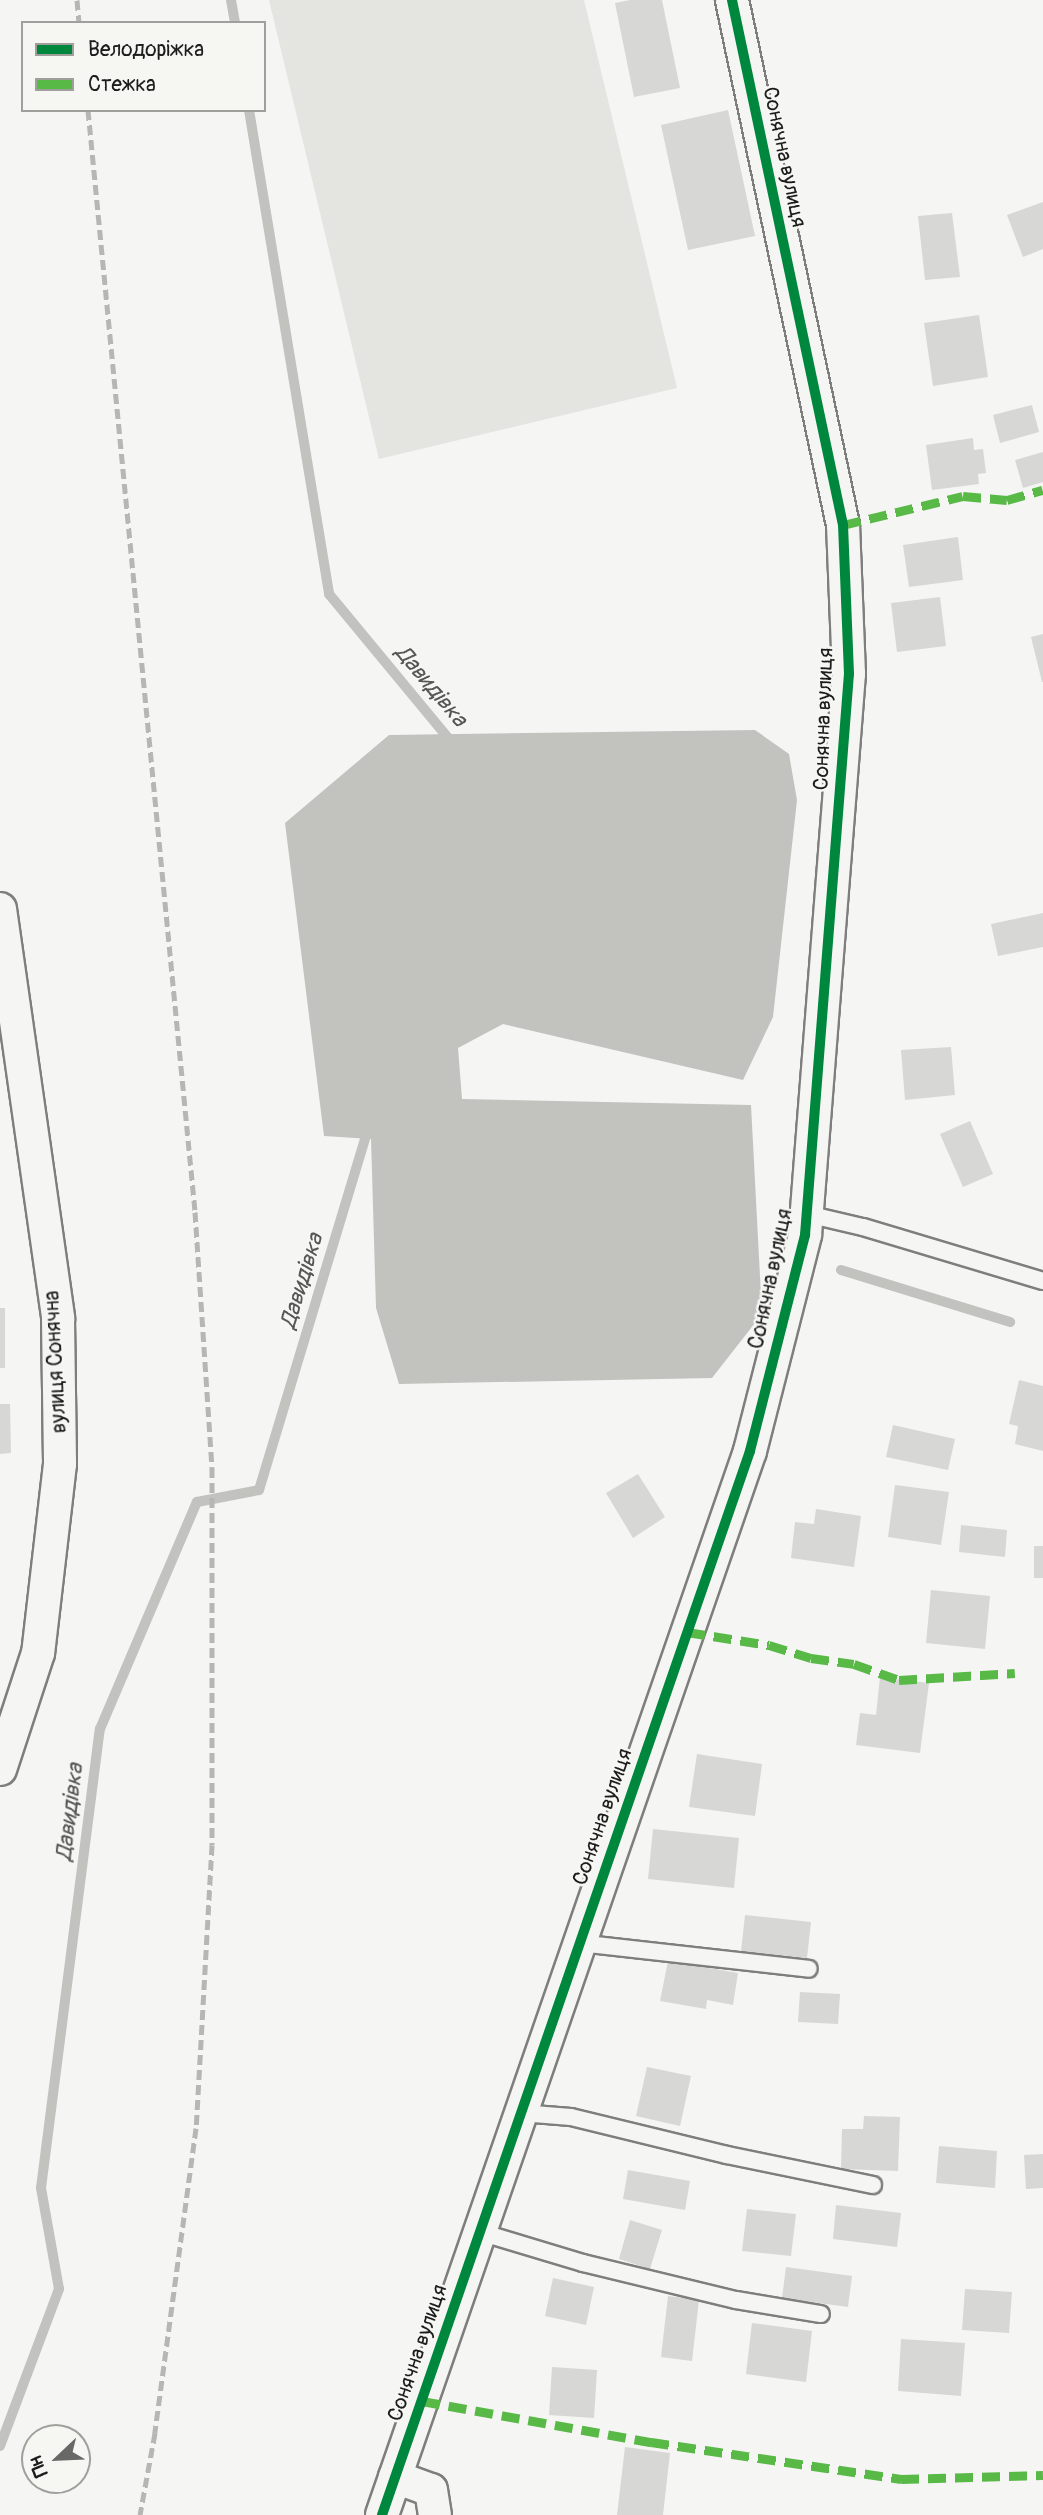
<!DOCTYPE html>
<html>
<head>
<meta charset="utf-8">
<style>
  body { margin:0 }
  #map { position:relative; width:1043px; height:2515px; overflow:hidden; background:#f5f5f3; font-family:Pangolin,sans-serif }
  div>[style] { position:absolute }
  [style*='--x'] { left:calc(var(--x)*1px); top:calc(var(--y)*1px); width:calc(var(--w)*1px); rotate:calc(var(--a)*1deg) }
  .green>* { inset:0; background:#e4e4e1 }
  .water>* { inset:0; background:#c2c2bf }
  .stream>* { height:10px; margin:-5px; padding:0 5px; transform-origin:5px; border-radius:5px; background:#c2c2bf }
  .building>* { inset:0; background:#d7d7d6 }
  .roads { filter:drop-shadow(2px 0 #7e7e7d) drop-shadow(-2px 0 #7e7e7d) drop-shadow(0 2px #7e7e7d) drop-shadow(0 -2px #7e7e7d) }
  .lane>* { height:16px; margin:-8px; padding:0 8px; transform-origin:8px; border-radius:8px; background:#f5f5f3 }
  .street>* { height:32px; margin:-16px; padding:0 16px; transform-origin:16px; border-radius:16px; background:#f5f5f3 }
  .rail>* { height:5px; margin-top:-2.5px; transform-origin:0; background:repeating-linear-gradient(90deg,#b6b6b5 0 10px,transparent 0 15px) }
  .quiet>* { height:9px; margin-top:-4.5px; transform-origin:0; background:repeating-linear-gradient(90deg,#58b947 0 18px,transparent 0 27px) }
  .cycleway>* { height:10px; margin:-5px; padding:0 5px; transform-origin:5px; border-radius:5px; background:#00873e }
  span { translate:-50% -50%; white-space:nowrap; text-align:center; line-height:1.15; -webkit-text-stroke:5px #f6f6f2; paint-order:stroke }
  .street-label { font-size:21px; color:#1c1c1c }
  .water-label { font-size:23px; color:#565654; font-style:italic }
  .legend { position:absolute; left:21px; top:21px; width:245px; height:91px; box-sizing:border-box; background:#f6f6f2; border:2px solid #9f9f9c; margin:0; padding:9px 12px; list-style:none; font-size:21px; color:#1c1c1c }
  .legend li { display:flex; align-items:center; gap:14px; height:35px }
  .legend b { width:35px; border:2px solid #9f9f9c }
  .north { position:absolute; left:21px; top:2424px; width:70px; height:70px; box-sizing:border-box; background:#f6f6f2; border:2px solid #9f9f9c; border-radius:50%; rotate:247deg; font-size:19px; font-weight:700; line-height:28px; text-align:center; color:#1c1c1c }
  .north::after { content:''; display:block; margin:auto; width:24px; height:32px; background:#686867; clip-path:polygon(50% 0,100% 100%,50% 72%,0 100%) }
</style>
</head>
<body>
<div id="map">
  <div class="green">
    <div style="clip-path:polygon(269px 0,584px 0,677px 388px,379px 459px)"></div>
  </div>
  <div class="water">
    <div style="clip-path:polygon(755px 730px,789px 754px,797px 800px,773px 1017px,743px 1080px,503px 1024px,458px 1048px,462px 1099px,751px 1105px,762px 1314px,712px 1378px,399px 1384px,376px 1308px,371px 1139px,324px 1136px,285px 823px,389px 735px)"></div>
  </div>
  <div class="stream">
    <div style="--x:231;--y:0;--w:23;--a:80"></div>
    <div style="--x:249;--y:110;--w:491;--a:80.6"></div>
    <div style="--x:329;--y:594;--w:195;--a:50.4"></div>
    <div style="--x:841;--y:1270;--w:177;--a:17.1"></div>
    <div style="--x:0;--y:2446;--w:168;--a:-69.4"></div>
    <div style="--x:59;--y:2289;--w:103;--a:-100.1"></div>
    <div style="--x:41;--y:2188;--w:463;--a:-82.7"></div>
    <div style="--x:100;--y:1729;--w:247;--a:-66.9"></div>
    <div style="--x:197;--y:1502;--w:63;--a:-11"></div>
    <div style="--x:259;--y:1490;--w:377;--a:-73.2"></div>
  </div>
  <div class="building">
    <div style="clip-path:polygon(630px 0,662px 0,680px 88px,634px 97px,615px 3px)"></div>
    <div style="clip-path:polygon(728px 110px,755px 236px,688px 250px,661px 125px)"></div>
    <div style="clip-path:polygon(1043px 202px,1043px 249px,1023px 257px,1007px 215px)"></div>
    <div style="clip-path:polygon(952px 213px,960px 277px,925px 280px,918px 216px)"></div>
    <div style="clip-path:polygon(979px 315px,988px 377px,933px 386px,924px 323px)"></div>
    <div style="clip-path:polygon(1032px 405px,1039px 432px,1000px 443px,993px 415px)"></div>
    <div style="clip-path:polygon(973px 438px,974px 450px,983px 449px,986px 473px,978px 474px,979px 484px,932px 490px,926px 445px)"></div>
    <div style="clip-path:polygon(1043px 452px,1043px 482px,1023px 488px,1015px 460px)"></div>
    <div style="clip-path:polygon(958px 537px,963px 580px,909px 587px,903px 545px)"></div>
    <div style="clip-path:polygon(940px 597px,946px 646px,897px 652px,891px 603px)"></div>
    <div style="clip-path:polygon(1043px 634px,1043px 682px,1042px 682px,1031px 637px)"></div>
    <div style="clip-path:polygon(1043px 913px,1043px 947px,998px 956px,991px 924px)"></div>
    <div style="clip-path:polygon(951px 1047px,955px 1095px,905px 1100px,901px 1050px)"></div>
    <div style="clip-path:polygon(970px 1121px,993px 1174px,963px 1187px,940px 1134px)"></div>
    <div style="clip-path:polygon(0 1308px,5px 1308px,5px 1368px,0 1368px)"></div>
    <div style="clip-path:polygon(1019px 1380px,1043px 1386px,1043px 1451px,1015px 1444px,1018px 1426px,1009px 1424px)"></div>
    <div style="clip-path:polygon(0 1404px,10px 1404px,11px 1453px,0 1454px)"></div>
    <div style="clip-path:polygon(893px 1425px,955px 1439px,948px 1470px,886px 1457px)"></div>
    <div style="clip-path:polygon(638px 1474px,665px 1517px,633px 1538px,606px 1493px)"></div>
    <div style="clip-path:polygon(895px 1485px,949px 1492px,941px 1545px,888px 1537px)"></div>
    <div style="clip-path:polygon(816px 1509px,861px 1516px,854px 1567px,791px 1558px,795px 1522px,814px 1524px)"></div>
    <div style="clip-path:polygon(961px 1525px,1007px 1530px,1005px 1557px,959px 1552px)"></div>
    <div style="clip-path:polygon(1034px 1546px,1043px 1546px,1043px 1578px,1034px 1578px)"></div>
    <div style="clip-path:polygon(931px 1590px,990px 1596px,985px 1649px,926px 1643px)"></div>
    <div style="clip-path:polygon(880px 1677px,929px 1683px,920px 1753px,856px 1745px,860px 1713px,876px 1715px)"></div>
    <div style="clip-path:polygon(697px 1754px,762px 1764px,755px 1816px,689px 1807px)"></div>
    <div style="clip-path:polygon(653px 1829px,739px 1838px,734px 1888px,648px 1879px)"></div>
    <div style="clip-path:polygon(745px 1915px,811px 1922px,807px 1958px,741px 1951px)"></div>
    <div style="clip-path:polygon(668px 1961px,738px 1973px,733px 2005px,707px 2000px,706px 2009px,660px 2001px)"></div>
    <div style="clip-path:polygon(800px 1992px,840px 1994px,838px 2024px,798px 2022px)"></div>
    <div style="clip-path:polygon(647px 2067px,691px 2076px,680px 2126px,636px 2116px)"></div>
    <div style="clip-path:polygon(864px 2116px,900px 2117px,898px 2171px,841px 2169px,842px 2129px,863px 2129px)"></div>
    <div style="clip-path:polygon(939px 2146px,997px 2151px,995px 2188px,936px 2183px)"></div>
    <div style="clip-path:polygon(1043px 2154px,1043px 2188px,1026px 2189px,1024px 2155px)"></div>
    <div style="clip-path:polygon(628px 2170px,690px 2181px,685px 2210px,623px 2199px)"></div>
    <div style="clip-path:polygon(836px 2205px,901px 2213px,897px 2247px,833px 2239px)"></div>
    <div style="clip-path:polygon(747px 2209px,796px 2214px,791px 2256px,742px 2251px)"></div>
    <div style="clip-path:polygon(630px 2220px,662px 2230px,650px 2269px,619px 2259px)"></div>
    <div style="clip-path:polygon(786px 2267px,852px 2276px,848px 2307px,782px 2298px)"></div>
    <div style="clip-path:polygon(553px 2278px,594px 2287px,586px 2325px,545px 2316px)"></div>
    <div style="clip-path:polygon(965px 2289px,1012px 2292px,1009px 2333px,962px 2330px)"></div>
    <div style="clip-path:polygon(668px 2296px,699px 2300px,692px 2361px,661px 2357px)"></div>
    <div style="clip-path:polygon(752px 2323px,812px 2331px,806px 2382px,746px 2374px)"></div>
    <div style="clip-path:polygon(901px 2339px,965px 2343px,961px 2396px,898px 2391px)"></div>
    <div style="clip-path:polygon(552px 2367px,597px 2370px,594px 2418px,549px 2415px)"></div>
    <div style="clip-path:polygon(625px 2447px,670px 2453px,663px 2515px,617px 2515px)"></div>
  </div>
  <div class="roads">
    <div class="lane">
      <div style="--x:807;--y:1214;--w:57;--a:13.1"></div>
      <div style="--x:863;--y:1227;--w:188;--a:16.7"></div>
      <div style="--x:579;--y:1943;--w:231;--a:6.4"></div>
      <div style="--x:521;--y:2113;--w:50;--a:4.6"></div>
      <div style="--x:571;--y:2117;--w:161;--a:13.7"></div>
      <div style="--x:727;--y:2155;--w:149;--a:11.6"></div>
      <div style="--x:480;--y:2232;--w:108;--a:16.8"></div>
      <div style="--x:583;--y:2263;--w:157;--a:13.6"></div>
      <div style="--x:736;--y:2300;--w:86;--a:9.4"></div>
    </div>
    <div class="street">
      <div style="--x:0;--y:909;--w:414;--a:81.9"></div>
      <div style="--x:58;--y:1319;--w:145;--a:89.2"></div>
      <div style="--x:60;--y:1464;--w:190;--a:96.6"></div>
      <div style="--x:38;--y:1653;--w:122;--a:108.1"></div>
      <div style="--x:395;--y:2477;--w:38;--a:20"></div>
      <div style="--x:431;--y:2490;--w:25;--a:81"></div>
      <div style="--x:382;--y:2515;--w:1126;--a:-70.92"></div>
      <div style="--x:750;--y:1451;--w:223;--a:-75.7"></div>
      <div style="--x:805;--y:1235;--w:563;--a:-85.52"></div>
      <div style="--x:849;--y:674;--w:149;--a:-92.3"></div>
      <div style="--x:843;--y:525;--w:537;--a:-101.94"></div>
    </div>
  </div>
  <div class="rail">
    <div style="--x:77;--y:0;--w:23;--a:85"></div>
    <div style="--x:88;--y:110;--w:1107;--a:84.45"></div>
    <div style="--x:195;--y:1212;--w:256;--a:86.2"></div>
    <div style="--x:212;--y:1467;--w:378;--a:90"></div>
    <div style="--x:212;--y:1845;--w:283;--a:93.2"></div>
    <div style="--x:196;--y:2128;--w:308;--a:97.7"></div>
    <div style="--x:155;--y:2433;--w:83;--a:100.4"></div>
  </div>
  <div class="quiet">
    <div style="--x:843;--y:525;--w:123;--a:-13.6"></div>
    <div style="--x:963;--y:496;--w:44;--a:5.2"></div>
    <div style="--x:1007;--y:500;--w:37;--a:-16"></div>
    <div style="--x:687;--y:1632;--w:83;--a:9"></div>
    <div style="--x:769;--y:1645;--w:44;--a:17.2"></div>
    <div style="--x:811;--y:1658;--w:43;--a:7.9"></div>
    <div style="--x:854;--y:1664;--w:48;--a:19.6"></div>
    <div style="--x:899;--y:1680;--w:116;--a:-3.5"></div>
    <div style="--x:422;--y:2401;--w:233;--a:10.2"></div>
    <div style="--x:651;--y:2442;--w:253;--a:8.4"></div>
    <div style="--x:901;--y:2479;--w:142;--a:-1.6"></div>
  </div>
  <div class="cycleway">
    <div style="--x:382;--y:2515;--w:1126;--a:-70.92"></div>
    <div style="--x:750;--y:1451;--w:223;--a:-75.7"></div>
    <div style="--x:805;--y:1235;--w:563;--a:-85.52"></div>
    <div style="--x:849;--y:674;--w:149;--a:-92.3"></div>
    <div style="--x:843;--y:525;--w:537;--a:-101.94"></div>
  </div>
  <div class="street-label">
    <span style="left:784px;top:157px;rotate:78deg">Сонячна вулиця</span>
    <span style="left:824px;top:719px;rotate:-88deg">Сонячна вулиця</span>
    <span style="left:771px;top:1279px;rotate:-78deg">Сонячна вулиця</span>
    <span style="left:56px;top:1362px;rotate:-93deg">вулиця Сонячна</span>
    <span style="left:603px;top:1817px;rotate:-71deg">Сонячна вулиця</span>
    <span style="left:418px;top:2353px;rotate:-71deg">Сонячна вулиця</span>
  </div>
  <div class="water-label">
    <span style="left:431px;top:686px;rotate:50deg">Давидівка</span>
    <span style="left:302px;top:1281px;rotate:-73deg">Давидівка</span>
    <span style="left:70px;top:1812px;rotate:-83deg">Давидівка</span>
  </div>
  <ul class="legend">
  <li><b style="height:9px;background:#00873e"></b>Велодоріжка</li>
  <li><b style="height:9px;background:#58b947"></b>Стежка</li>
  </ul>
  <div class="north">Пн</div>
</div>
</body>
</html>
